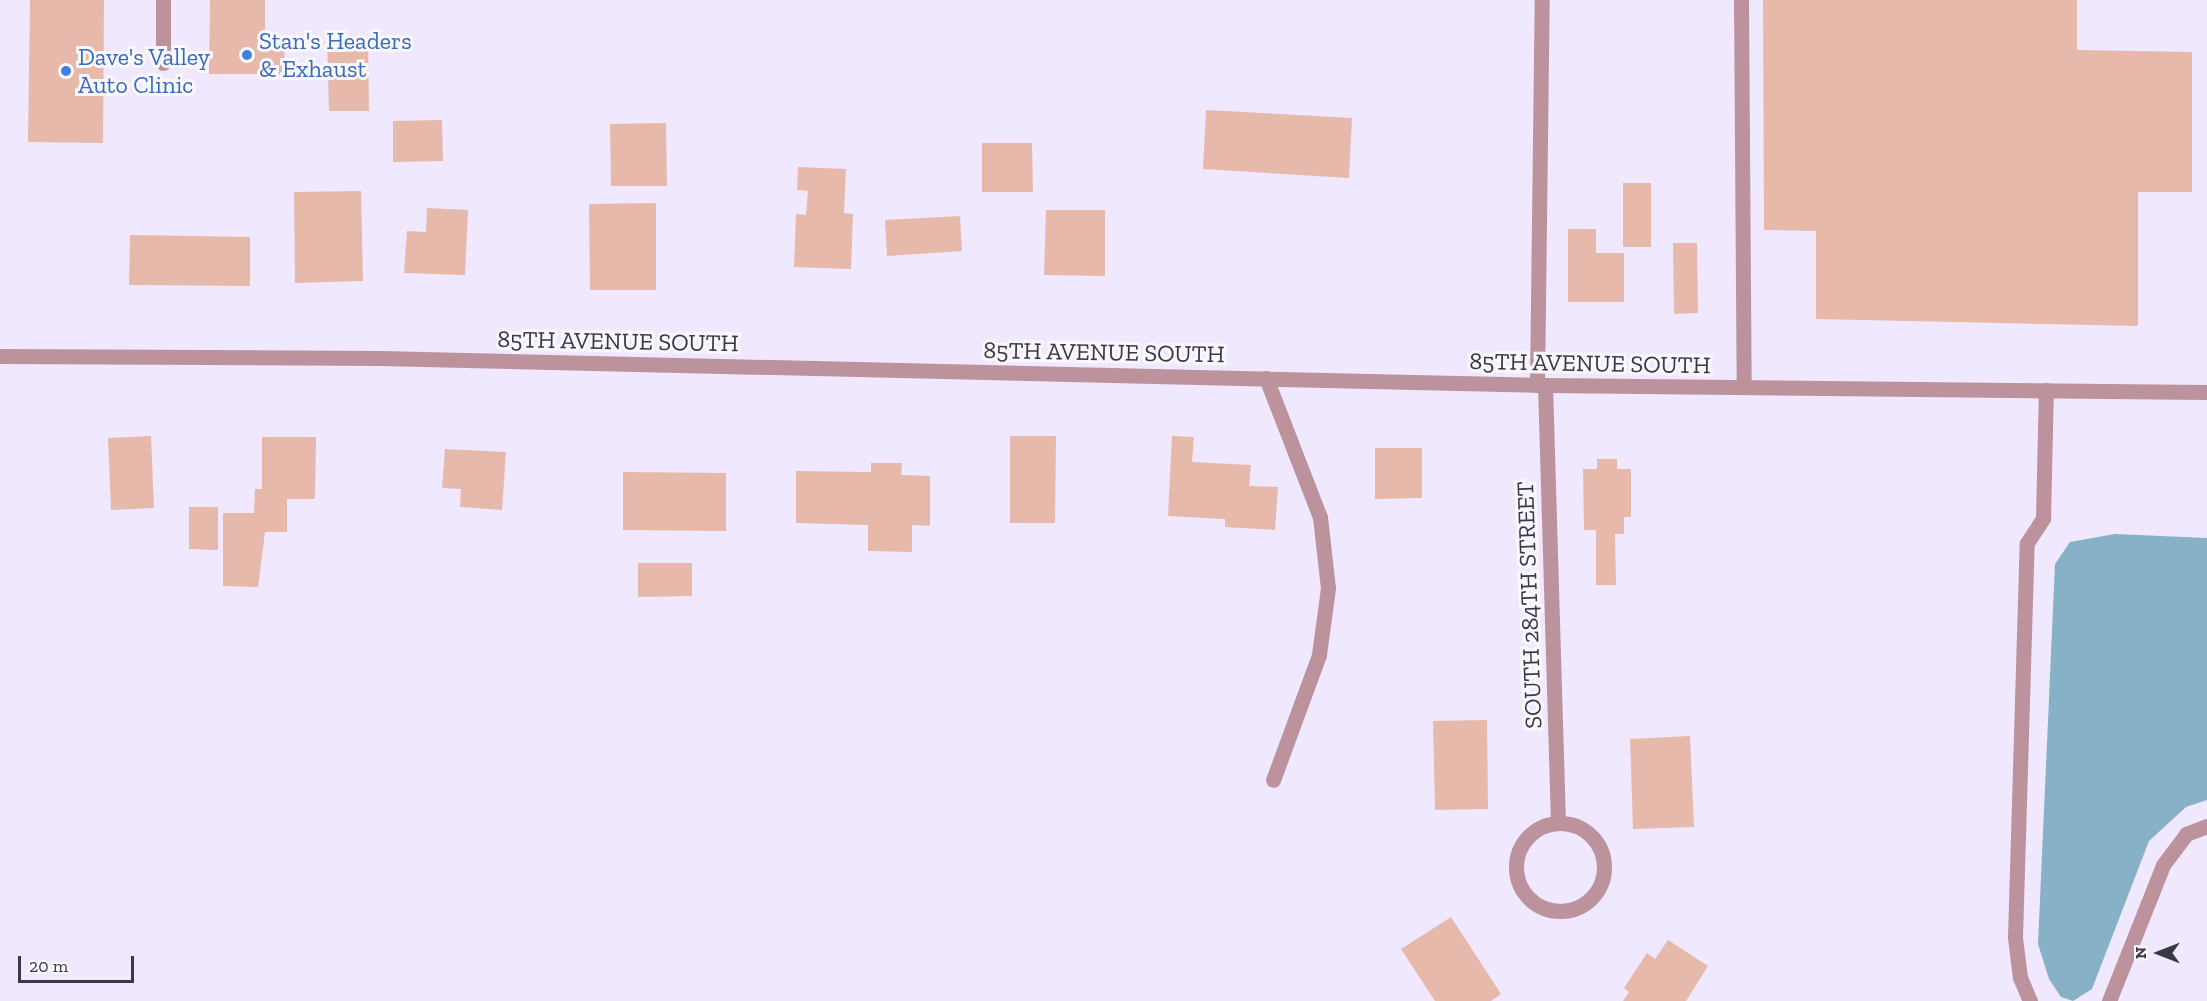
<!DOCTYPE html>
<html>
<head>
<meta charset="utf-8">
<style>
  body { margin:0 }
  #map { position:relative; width:2207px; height:1001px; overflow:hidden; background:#efe8ff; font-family:"Zilla Slab",serif }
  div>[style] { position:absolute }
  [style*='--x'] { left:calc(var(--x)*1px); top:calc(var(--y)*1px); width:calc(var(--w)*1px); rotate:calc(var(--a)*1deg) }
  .water>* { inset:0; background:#87b1c7 }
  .building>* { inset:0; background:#e6b9ab }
  .service>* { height:15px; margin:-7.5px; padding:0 7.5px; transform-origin:7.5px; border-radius:7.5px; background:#bc929c }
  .minor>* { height:15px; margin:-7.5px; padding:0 7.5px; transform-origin:7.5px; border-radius:7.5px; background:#bc929c }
  .minor>.ring { margin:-7.5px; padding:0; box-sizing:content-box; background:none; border:15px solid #bc929c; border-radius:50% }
  .dots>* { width:16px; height:16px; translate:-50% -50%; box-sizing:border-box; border:3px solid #faf8fe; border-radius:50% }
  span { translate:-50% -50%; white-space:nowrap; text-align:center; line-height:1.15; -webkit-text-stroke:6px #faf8fe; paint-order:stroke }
  .shop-label { font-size:24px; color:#366cbe }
  .left { translate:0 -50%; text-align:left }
  .street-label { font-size:24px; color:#3b3743 }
  .north { position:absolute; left:2129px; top:923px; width:60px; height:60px; -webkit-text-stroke:4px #faf8fe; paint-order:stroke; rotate:270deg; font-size:16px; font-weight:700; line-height:24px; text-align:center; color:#3b3743 }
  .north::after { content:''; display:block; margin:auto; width:21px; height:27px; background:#3b3743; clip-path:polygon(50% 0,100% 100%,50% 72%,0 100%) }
  .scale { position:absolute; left:18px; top:956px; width:116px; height:27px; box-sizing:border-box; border:3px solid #3b3743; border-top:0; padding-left:8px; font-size:18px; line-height:21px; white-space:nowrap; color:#3b3743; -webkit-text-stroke:4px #faf8fe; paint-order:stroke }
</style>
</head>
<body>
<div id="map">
  <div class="water">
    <div style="clip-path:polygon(2115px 534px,2207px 538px,2207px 800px,2186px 807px,2149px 841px,2092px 989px,2073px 1001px,2061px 997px,2049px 979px,2038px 944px,2055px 564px,2070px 542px)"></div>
  </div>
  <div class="building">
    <div style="clip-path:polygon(30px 0,104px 0,103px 143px,28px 142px)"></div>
    <div style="clip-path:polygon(210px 0,265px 0,265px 36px,285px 37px,284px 74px,209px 74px)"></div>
    <div style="clip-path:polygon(1763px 0,2077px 0,2077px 50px,2192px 52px,2192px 192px,2138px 192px,2138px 326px,1816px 319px,1816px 231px,1764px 230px)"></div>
    <div style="clip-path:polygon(368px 38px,369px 111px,329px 111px,327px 39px)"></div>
    <div style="clip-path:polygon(1206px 110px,1352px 118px,1349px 178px,1203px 169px)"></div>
    <div style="clip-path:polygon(442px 120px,443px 161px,393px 162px,393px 121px)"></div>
    <div style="clip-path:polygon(666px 123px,667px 186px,611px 186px,610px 124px)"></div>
    <div style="clip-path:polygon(982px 143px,1032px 143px,1033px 192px,982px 192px)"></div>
    <div style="clip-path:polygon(798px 167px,846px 169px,844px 213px,853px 214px,851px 269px,794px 267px,796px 214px,806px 215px,808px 191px,797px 190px)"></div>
    <div style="clip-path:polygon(1623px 183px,1651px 183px,1651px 247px,1623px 247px)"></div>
    <div style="clip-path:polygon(361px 191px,363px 281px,295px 283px,294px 192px)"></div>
    <div style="clip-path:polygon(656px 203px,656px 290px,590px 290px,589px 204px)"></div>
    <div style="clip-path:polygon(427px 208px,468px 210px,465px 275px,404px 273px,407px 231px,426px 232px)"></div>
    <div style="clip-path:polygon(1046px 210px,1105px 210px,1105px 276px,1044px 275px)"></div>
    <div style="clip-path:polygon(960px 216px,962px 251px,887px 256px,885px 220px)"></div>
    <div style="clip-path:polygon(1568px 229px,1596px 229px,1596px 253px,1624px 253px,1624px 302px,1568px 302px)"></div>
    <div style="clip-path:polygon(130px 235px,250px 237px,250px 286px,129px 285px)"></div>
    <div style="clip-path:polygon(1673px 243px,1697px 243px,1698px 313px,1674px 314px)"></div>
    <div style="clip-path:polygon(151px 436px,154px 508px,111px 510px,108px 438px)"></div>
    <div style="clip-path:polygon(1010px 436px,1056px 436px,1055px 523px,1010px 523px)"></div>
    <div style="clip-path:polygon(1172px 436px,1194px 437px,1192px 462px,1251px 465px,1249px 486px,1278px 487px,1275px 530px,1225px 527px,1225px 519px,1168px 516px)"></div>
    <div style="clip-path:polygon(262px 437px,316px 437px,315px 499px,287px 499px,287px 532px,265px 532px,258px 587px,223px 586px,223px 513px,254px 513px,255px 489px,262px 489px)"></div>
    <div style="clip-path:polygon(1375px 448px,1422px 448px,1422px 498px,1375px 499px)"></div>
    <div style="clip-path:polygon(445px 449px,506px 452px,502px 510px,460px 507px,461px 489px,442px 488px)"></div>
    <div style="clip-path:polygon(1597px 459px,1617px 459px,1617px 469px,1631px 469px,1631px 517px,1624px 517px,1624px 534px,1615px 534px,1616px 585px,1596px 585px,1596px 530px,1584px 530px,1583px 469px,1597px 469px)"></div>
    <div style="clip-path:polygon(871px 463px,902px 463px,901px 475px,930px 476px,930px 526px,912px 525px,912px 552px,868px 551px,868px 525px,796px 523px,796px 471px,871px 472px)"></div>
    <div style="clip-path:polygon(623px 472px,726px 473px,726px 531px,623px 530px)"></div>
    <div style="clip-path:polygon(189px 507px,218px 507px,218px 550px,189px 549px)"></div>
    <div style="clip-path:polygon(638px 563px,692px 563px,692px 596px,638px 597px)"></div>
    <div style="clip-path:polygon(1487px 720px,1488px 809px,1435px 810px,1433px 721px)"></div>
    <div style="clip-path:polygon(1690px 736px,1694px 827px,1633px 829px,1630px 739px)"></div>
    <div style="clip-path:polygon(1451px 917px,1501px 994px,1491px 1001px,1435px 1001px,1401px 949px)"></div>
    <div style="clip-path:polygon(1668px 940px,1708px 966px,1686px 1001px,1623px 1001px,1629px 992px,1624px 988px,1647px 953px,1655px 959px)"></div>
  </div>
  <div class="service">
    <div style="--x:163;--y:0;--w:63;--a:90"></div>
    <div style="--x:1741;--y:0;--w:387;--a:89.6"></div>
    <div style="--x:1266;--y:378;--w:149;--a:68.8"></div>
    <div style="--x:1320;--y:517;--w:71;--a:83.6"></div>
    <div style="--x:1328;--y:588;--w:68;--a:97.7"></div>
    <div style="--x:1319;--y:655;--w:133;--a:110.2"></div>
    <div style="--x:1537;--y:385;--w:385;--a:-89.3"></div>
    <div style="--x:2030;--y:1001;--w:25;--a:-113"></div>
    <div style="--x:2020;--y:978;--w:41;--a:-97"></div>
    <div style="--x:2015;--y:937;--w:394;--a:-88.3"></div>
    <div style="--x:2027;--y:543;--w:30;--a:-57"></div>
    <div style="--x:2043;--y:518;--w:128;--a:-88.7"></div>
    <div style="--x:2109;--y:1001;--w:146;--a:-68.3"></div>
    <div style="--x:2163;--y:865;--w:39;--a:-53"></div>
    <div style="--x:2186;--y:834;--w:22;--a:-21"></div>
  </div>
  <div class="minor">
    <div style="--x:0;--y:356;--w:380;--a:0.3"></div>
    <div style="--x:380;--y:358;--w:1165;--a:1.33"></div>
    <div style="--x:1545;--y:385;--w:662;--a:0.61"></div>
    <div style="--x:1545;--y:385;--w:438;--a:88.3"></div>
    <div class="ring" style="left:1516px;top:823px;width:73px;height:73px"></div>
  </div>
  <div class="dots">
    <div style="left:247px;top:55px;background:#3f7fe0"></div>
    <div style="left:66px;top:71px;background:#3f7fe0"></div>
  </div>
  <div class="shop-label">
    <span class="left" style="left:259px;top:55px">Stan's Headers<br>&amp; Exhaust</span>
    <span class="left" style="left:78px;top:71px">Dave's Valley<br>Auto Clinic</span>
  </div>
  <div class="street-label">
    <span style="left:618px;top:341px;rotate:1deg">85TH AVENUE SOUTH</span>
    <span style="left:1104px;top:352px;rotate:1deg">85TH AVENUE SOUTH</span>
    <span style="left:1590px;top:363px;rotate:1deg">85TH AVENUE SOUTH</span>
    <span style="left:1529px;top:605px;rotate:-92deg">SOUTH 284TH STREET</span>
  </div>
  <div class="north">N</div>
  <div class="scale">20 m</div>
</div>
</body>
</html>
